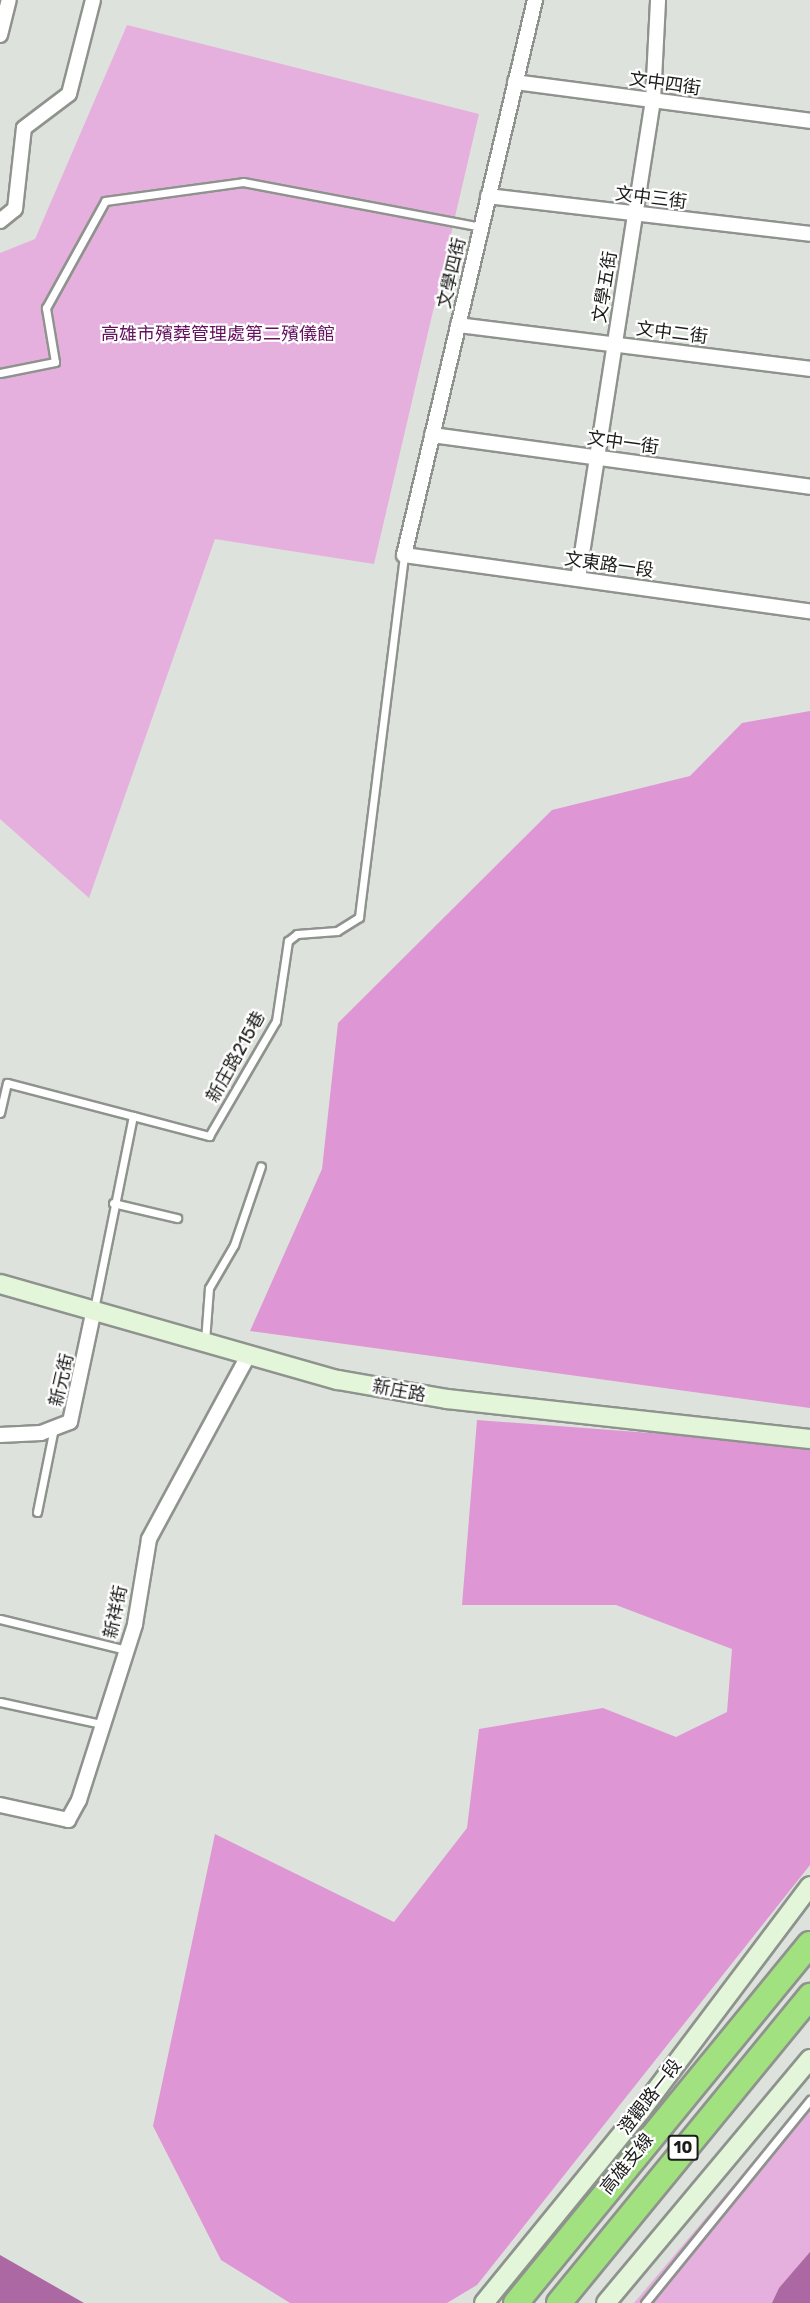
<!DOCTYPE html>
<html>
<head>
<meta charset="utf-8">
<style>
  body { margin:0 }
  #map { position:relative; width:810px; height:2303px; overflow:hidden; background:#dee2dc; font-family:Rubik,"Noto Sans TC",sans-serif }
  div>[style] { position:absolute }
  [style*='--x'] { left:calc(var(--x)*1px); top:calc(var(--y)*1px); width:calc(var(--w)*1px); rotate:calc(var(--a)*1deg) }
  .green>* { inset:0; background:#e6b0de }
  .forest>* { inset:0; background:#de97d4 }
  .water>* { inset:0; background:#ab68a2 }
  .roads { filter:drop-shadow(2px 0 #8f938d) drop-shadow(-2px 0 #8f938d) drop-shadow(0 2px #8f938d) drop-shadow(0 -2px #8f938d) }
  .lane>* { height:7px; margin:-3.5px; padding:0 3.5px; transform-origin:3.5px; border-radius:3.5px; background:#fff }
  .street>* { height:14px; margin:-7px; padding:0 7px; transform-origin:7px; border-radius:7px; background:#fff }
  .secondary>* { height:18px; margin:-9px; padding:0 9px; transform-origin:9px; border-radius:9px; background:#e3f6d9 }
  .highway>* { height:24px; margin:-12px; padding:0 12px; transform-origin:12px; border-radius:12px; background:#a2e17f }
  span { translate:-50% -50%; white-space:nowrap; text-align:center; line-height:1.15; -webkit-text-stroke:4.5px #fff; paint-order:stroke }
  .shield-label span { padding:2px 4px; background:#fff; border:2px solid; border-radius:4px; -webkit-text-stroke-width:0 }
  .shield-label { font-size:16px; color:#1b1c1a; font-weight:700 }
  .street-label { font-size:18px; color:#1b1c1a }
  .park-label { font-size:18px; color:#65115f }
</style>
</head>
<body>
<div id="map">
  <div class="green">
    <div style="clip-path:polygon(127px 25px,479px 114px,374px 564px,215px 539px,89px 898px,0 819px,0 253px,35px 239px)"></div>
    <div style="clip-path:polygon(810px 2094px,810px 2303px,634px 2303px)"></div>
  </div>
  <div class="forest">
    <div style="clip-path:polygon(810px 711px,810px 1408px,250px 1331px,322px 1169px,338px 1023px,552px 810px,690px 776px,742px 723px)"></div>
    <div style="clip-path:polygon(477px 1420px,810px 1445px,810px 1865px,477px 2285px,447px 2303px,290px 2303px,221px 2260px,153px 2126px,215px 1834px,394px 1922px,467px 1828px,479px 1729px,603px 1708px,676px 1737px,727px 1712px,732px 1649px,616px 1605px,462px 1605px)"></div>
  </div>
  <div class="water">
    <div style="clip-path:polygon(810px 2252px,810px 2303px,772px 2303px,779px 2288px)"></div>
    <div style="clip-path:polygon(0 2255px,84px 2303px,0 2303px)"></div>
  </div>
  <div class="roads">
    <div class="lane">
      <div style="--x:0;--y:373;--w:56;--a:-11.3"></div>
      <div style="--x:55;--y:362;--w:55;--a:-99.5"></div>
      <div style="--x:46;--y:308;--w:122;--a:-61.1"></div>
      <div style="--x:105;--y:201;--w:139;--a:-7.8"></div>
      <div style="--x:243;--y:182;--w:242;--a:10.7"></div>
      <div style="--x:0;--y:1113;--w:31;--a:-77"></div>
      <div style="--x:7;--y:1083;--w:130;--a:14.7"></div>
      <div style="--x:113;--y:1203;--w:66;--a:13.2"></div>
      <div style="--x:94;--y:1309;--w:197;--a:-78.6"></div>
      <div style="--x:133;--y:1116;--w:79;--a:14.7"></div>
      <div style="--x:209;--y:1136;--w:133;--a:-59.8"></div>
      <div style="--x:276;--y:1021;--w:81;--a:-81.5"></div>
      <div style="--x:288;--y:941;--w:11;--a:-38"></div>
      <div style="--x:297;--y:934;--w:40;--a:-4.3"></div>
      <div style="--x:337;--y:931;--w:26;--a:-32"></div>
      <div style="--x:359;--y:917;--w:365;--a:-82.9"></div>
      <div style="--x:205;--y:1341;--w:53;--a:-85.7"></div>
      <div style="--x:209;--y:1288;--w:50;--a:-59.8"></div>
      <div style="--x:234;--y:1245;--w:83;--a:-71.1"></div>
      <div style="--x:37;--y:1512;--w:86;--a:-78.6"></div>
      <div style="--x:0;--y:1619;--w:130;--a:13.8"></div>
      <div style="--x:0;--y:1702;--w:103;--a:12.3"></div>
      <div style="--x:645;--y:2303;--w:262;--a:-50.9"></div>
    </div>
    <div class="street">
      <div style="--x:535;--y:0;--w:570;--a:103.28"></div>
      <div style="--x:404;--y:555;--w:410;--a:7.9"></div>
      <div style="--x:0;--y:35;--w:36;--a:-76"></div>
      <div style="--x:515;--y:82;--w:298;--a:7.5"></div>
      <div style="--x:488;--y:196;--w:324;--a:6.7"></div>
      <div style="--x:0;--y:221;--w:19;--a:-39"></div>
      <div style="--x:15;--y:209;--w:81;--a:-83.7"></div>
      <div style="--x:24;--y:128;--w:56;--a:-37.1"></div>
      <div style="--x:69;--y:94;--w:97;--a:-75.7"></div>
      <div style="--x:458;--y:325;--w:355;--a:7.1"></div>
      <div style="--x:432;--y:435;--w:382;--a:7.8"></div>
      <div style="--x:578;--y:579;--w:485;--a:-81.1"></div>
      <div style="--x:653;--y:100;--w:100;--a:-87.1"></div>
      <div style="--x:0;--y:1435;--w:41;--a:-2.8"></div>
      <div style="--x:41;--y:1433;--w:31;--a:-21"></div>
      <div style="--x:70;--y:1422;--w:116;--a:-78"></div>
      <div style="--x:0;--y:1805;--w:70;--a:12.4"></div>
      <div style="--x:68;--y:1820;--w:23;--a:-61"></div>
      <div style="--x:79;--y:1800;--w:185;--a:-72.3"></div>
      <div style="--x:135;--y:1624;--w:86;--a:-80.6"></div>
      <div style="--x:149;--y:1539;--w:206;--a:-61.6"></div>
    </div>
    <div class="secondary">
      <div style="--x:0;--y:1284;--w:351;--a:15.9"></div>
      <div style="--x:338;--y:1380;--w:111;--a:9.9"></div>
      <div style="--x:447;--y:1399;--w:365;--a:6.3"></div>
      <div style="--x:484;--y:2303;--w:250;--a:-50.8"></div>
      <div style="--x:642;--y:2109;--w:279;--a:-53"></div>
      <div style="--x:606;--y:2303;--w:318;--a:-50.1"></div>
    </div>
    <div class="highway">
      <div style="--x:516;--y:2303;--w:464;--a:-50.7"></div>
      <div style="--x:559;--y:2303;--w:397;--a:-50.7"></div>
    </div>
  </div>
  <div class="shield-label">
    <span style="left:683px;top:2148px">10</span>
  </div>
  <div class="street-label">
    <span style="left:665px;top:84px;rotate:8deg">文中四街</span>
    <span style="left:651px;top:198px;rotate:7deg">文中三街</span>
    <span style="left:452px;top:273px;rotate:-77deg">文學四街</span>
    <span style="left:605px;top:287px;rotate:-81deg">文學五街</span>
    <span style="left:672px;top:333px;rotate:7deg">文中二街</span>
    <span style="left:623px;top:443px;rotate:8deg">文中一街</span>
    <span style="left:609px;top:565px;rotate:8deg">文東路一段</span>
    <span style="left:236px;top:1057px;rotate:-61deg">新庄路215巷</span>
    <span style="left:62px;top:1380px;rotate:-77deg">新元街</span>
    <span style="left:399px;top:1391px;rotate:10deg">新庄路</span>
    <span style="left:116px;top:1612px;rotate:-78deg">新祥街</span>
    <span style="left:650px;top:2097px;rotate:-52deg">澄觀路一段</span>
    <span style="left:627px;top:2164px;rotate:-51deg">高雄支線</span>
  </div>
  <div class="park-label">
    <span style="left:218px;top:334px">高雄市殯葬管理處第二殯儀館</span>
  </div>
</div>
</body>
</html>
